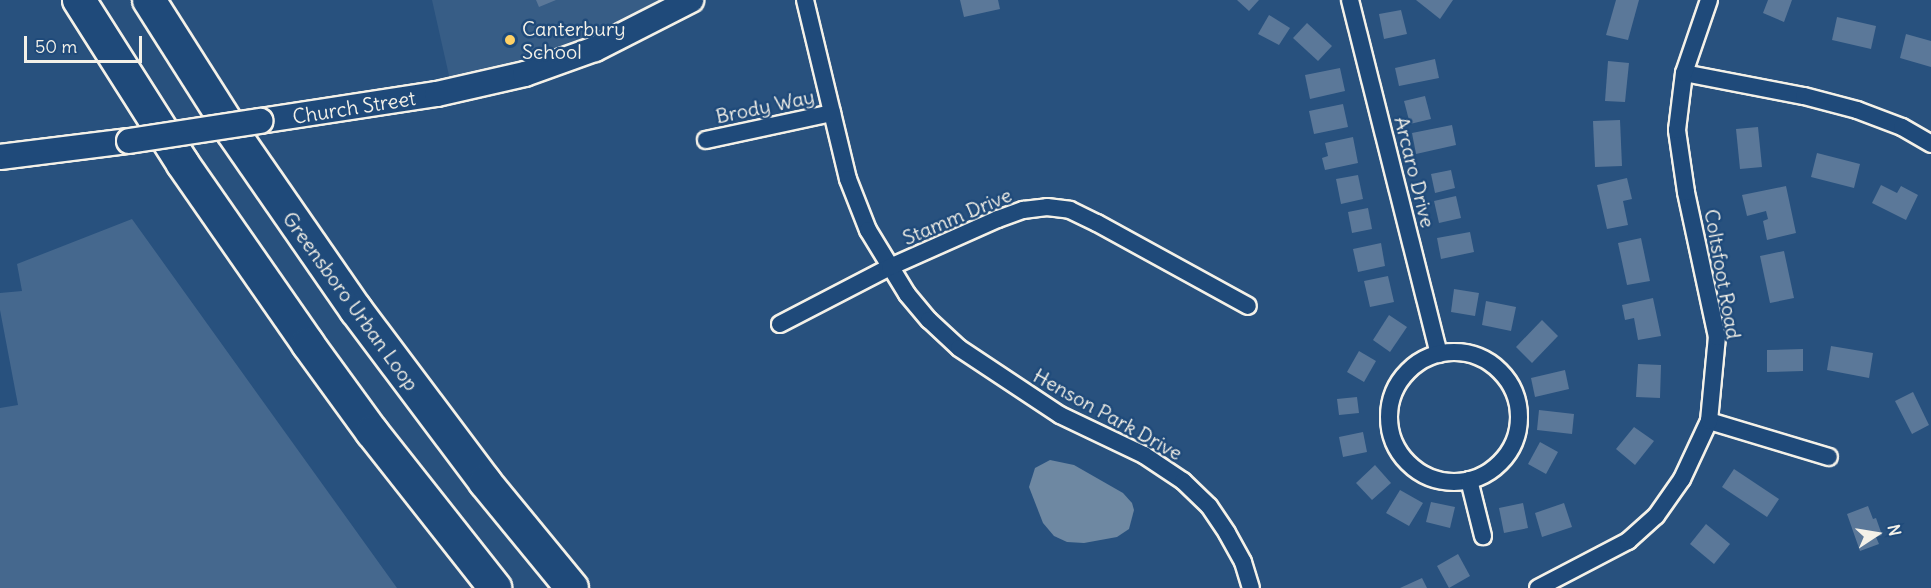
<!DOCTYPE html>
<html>
<head>
<meta charset="utf-8">
<style>
  body { margin:0 }
  #map { position:relative; width:1931px; height:588px; overflow:hidden; background:#28517e; font-family:Delius,sans-serif }
  div>[style] { position:absolute }
  [style*='--x'] { left:calc(var(--x)*1px); top:calc(var(--y)*1px); width:calc(var(--w)*1px); rotate:calc(var(--a)*1deg) }
  .built>* { inset:0; background:#375d86 }
  .green>* { inset:0; background:#45688e }
  .water>* { inset:0; background:#6e88a2 }
  .building>* { inset:0; background:#5b7899 }
  .roads { filter:drop-shadow(2px 0 #f4f1e8) drop-shadow(-2px 0 #f4f1e8) drop-shadow(0 2px #f4f1e8) drop-shadow(0 -2px #f4f1e8) }
  .street>* { height:16px; margin:-8px; padding:0 8px; transform-origin:8px; border-radius:8px; background:#1f4a7a }
  .street>.ring { margin:-8px; padding:0; box-sizing:content-box; background:none; border:16px solid #1f4a7a; border-radius:50% }
  .secondary>* { height:24px; margin:-12px; padding:0 12px; transform-origin:12px; border-radius:12px; background:#1f4a7a }
  .highway>* { height:32px; margin:-16px; padding:0 16px; transform-origin:16px; border-radius:16px; background:#1f4a7a }
  .bridges { filter:drop-shadow(2px 0 #f4f1e8) drop-shadow(-2px 0 #f4f1e8) drop-shadow(0 2px #f4f1e8) drop-shadow(0 -2px #f4f1e8) }
  .secondary-bridge>* { height:24px; margin:-12px; padding:0 12px; transform-origin:12px; border-radius:12px; background:#1f4a7a }
  .dots>* { width:16px; height:16px; translate:-50% -50%; box-sizing:border-box; border:3px solid #1f4a7a; border-radius:50% }
  span { translate:-50% -50%; white-space:nowrap; text-align:center; line-height:1.15; -webkit-text-stroke:5px #1f4a7a; paint-order:stroke }
  .poi-label { font-size:20px; color:#f4f1e8 }
  .left { translate:0 -50%; text-align:left }
  .street-label { font-size:20px; color:#f4f1e8 }
  .north { position:absolute; left:1847px; top:504px; width:60px; height:60px; -webkit-text-stroke:4px #1f4a7a; paint-order:stroke; rotate:78deg; font-size:16px; font-weight:700; line-height:24px; text-align:center; color:#f4f1e8 }
  .north::after { content:''; display:block; margin:auto; width:21px; height:27px; background:#f4f1e8; clip-path:polygon(50% 0,100% 100%,50% 72%,0 100%) }
  .scale { position:absolute; left:24px; top:36px; width:118px; height:27px; box-sizing:border-box; border:3px solid #f4f1e8; border-top:0; padding-left:8px; font-size:18px; line-height:21px; white-space:nowrap; color:#f4f1e8; -webkit-text-stroke:4px #1f4a7a; paint-order:stroke }
</style>
</head>
<body>
<div id="map">
  <div class="built">
    <div style="clip-path:polygon(432px 0,668px 0,612px 27px,547px 52px,450px 80px)"></div>
  </div>
  <div class="green">
    <div style="clip-path:polygon(132px 219px,397px 588px,0 588px,0 408px,18px 405px,0 310px,0 293px,22px 291px,17px 264px)"></div>
  </div>
  <div class="water">
    <div style="clip-path:polygon(1050px 460px,1074px 465px,1123px 493px,1132px 503px,1134px 510px,1129px 529px,1117px 537px,1084px 543px,1067px 542px,1054px 536px,1043px 523px,1029px 487px,1035px 468px)"></div>
  </div>
  <div class="building">
    <div style="clip-path:polygon(536px 0,556px 0,539px 7px)"></div>
    <div style="clip-path:polygon(960px 0,998px 0,1000px 9px,964px 17px)"></div>
    <div style="clip-path:polygon(1237px 0,1259px 0,1249px 11px)"></div>
    <div style="clip-path:polygon(1416px 0,1453px 0,1440px 19px)"></div>
    <div style="clip-path:polygon(1616px 0,1639px 0,1628px 40px,1606px 35px)"></div>
    <div style="clip-path:polygon(1768px 0,1792px 0,1784px 22px,1763px 13px)"></div>
    <div style="clip-path:polygon(1401px 10px,1407px 34px,1384px 39px,1379px 14px)"></div>
    <div style="clip-path:polygon(1269px 15px,1290px 28px,1279px 45px,1258px 34px)"></div>
    <div style="clip-path:polygon(1837px 17px,1876px 26px,1871px 49px,1832px 40px)"></div>
    <div style="clip-path:polygon(1307px 23px,1332px 46px,1318px 61px,1293px 38px)"></div>
    <div style="clip-path:polygon(1906px 34px,1931px 41px,1931px 67px,1900px 58px)"></div>
    <div style="clip-path:polygon(1435px 59px,1439px 78px,1399px 86px,1395px 68px)"></div>
    <div style="clip-path:polygon(1608px 61px,1629px 63px,1625px 102px,1605px 101px)"></div>
    <div style="clip-path:polygon(1340px 68px,1345px 91px,1310px 99px,1305px 75px)"></div>
    <div style="clip-path:polygon(1425px 96px,1431px 119px,1410px 124px,1404px 101px)"></div>
    <div style="clip-path:polygon(1343px 104px,1348px 127px,1314px 134px,1309px 111px)"></div>
    <div style="clip-path:polygon(1620px 120px,1622px 166px,1595px 167px,1593px 121px)"></div>
    <div style="clip-path:polygon(1452px 125px,1456px 145px,1416px 154px,1412px 133px)"></div>
    <div style="clip-path:polygon(1758px 127px,1762px 167px,1740px 169px,1736px 129px)"></div>
    <div style="clip-path:polygon(1353px 137px,1358px 163px,1325px 170px,1322px 158px,1328px 156px,1325px 143px)"></div>
    <div style="clip-path:polygon(1817px 153px,1860px 164px,1854px 188px,1811px 177px)"></div>
    <div style="clip-path:polygon(1451px 170px,1455px 188px,1435px 193px,1431px 174px)"></div>
    <div style="clip-path:polygon(1358px 175px,1363px 199px,1341px 204px,1336px 179px)"></div>
    <div style="clip-path:polygon(1627px 178px,1632px 199px,1623px 201px,1628px 225px,1607px 229px,1597px 185px)"></div>
    <div style="clip-path:polygon(1881px 185px,1897px 193px,1901px 186px,1918px 195px,1906px 220px,1872px 203px)"></div>
    <div style="clip-path:polygon(1786px 186px,1796px 233px,1767px 240px,1763px 221px,1768px 219px,1766px 211px,1747px 216px,1742px 195px)"></div>
    <div style="clip-path:polygon(1456px 196px,1461px 218px,1439px 223px,1434px 201px)"></div>
    <div style="clip-path:polygon(1368px 208px,1372px 229px,1352px 233px,1348px 212px)"></div>
    <div style="clip-path:polygon(1470px 232px,1474px 252px,1441px 259px,1437px 238px)"></div>
    <div style="clip-path:polygon(1641px 238px,1650px 281px,1627px 285px,1618px 243px)"></div>
    <div style="clip-path:polygon(1381px 243px,1385px 266px,1358px 272px,1353px 249px)"></div>
    <div style="clip-path:polygon(1784px 251px,1794px 298px,1770px 303px,1760px 256px)"></div>
    <div style="clip-path:polygon(1388px 276px,1394px 302px,1370px 307px,1364px 281px)"></div>
    <div style="clip-path:polygon(1454px 289px,1479px 293px,1475px 316px,1451px 312px)"></div>
    <div style="clip-path:polygon(1653px 298px,1661px 336px,1638px 340px,1634px 318px,1625px 320px,1622px 305px)"></div>
    <div style="clip-path:polygon(1486px 301px,1516px 307px,1511px 331px,1482px 325px)"></div>
    <div style="clip-path:polygon(1389px 315px,1407px 327px,1390px 352px,1373px 340px)"></div>
    <div style="clip-path:polygon(1542px 320px,1558px 336px,1532px 363px,1516px 347px)"></div>
    <div style="clip-path:polygon(1831px 346px,1873px 353px,1869px 378px,1827px 370px)"></div>
    <div style="clip-path:polygon(1803px 349px,1803px 371px,1767px 372px,1767px 350px)"></div>
    <div style="clip-path:polygon(1359px 351px,1376px 361px,1364px 382px,1347px 372px)"></div>
    <div style="clip-path:polygon(1638px 364px,1661px 365px,1660px 398px,1636px 397px)"></div>
    <div style="clip-path:polygon(1565px 370px,1569px 389px,1535px 397px,1531px 378px)"></div>
    <div style="clip-path:polygon(1913px 392px,1929px 425px,1912px 434px,1895px 401px)"></div>
    <div style="clip-path:polygon(1357px 397px,1359px 413px,1339px 415px,1337px 399px)"></div>
    <div style="clip-path:polygon(1539px 410px,1574px 414px,1572px 434px,1537px 430px)"></div>
    <div style="clip-path:polygon(1634px 427px,1654px 441px,1635px 465px,1616px 449px)"></div>
    <div style="clip-path:polygon(1363px 432px,1367px 452px,1343px 457px,1339px 437px)"></div>
    <div style="clip-path:polygon(1540px 442px,1558px 452px,1546px 474px,1528px 464px)"></div>
    <div style="clip-path:polygon(1375px 465px,1391px 483px,1372px 500px,1356px 483px)"></div>
    <div style="clip-path:polygon(1734px 469px,1779px 499px,1767px 517px,1722px 487px)"></div>
    <div style="clip-path:polygon(1400px 490px,1423px 503px,1409px 526px,1386px 513px)"></div>
    <div style="clip-path:polygon(1431px 502px,1455px 507px,1450px 528px,1426px 522px)"></div>
    <div style="clip-path:polygon(1523px 503px,1528px 528px,1504px 533px,1499px 508px)"></div>
    <div style="clip-path:polygon(1564px 503px,1572px 527px,1542px 537px,1535px 513px)"></div>
    <div style="clip-path:polygon(1868px 506px,1873px 519px,1876px 518px,1882px 535px,1876px 537px,1879px 544px,1860px 551px,1847px 514px)"></div>
    <div style="clip-path:polygon(1706px 524px,1730px 544px,1714px 564px,1690px 544px)"></div>
    <div style="clip-path:polygon(1458px 554px,1470px 576px,1449px 588px,1437px 566px)"></div>
    <div style="clip-path:polygon(1422px 578px,1427px 588px,1400px 588px)"></div>
  </div>
  <div class="roads">
    <div class="street">
      <div style="--x:805;--y:0;--w:184;--a:76.5"></div>
      <div style="--x:848;--y:179;--w:55;--a:68.6"></div>
      <div style="--x:868;--y:230;--w:75;--a:58.6"></div>
      <div style="--x:907;--y:294;--w:34;--a:50"></div>
      <div style="--x:929;--y:320;--w:41;--a:43"></div>
      <div style="--x:959;--y:348;--w:121;--a:33.6"></div>
      <div style="--x:1060;--y:415;--w:93;--a:25.5"></div>
      <div style="--x:1144;--y:455;--w:47;--a:33.7"></div>
      <div style="--x:1183;--y:481;--w:36;--a:44"></div>
      <div style="--x:1209;--y:506;--w:32;--a:56"></div>
      <div style="--x:1227;--y:533;--w:33;--a:61"></div>
      <div style="--x:1243;--y:562;--w:27;--a:73"></div>
      <div style="--x:1350;--y:0;--w:365;--a:75.9"></div>
      <div style="--x:1684;--y:73;--w:122;--a:10.9"></div>
      <div style="--x:1804;--y:96;--w:55;--a:14.8"></div>
      <div style="--x:1857;--y:110;--w:48;--a:20.7"></div>
      <div style="--x:1902;--y:127;--w:34;--a:30"></div>
      <div style="--x:706;--y:140;--w:129;--a:-12.1"></div>
      <div style="--x:780;--y:324;--w:124;--a:-27.4"></div>
      <div style="--x:890;--y:267;--w:118;--a:-24"></div>
      <div style="--x:998;--y:219;--w:27;--a:-20"></div>
      <div style="--x:1023;--y:210;--w:24;--a:-7"></div>
      <div style="--x:1047;--y:207;--w:23;--a:7"></div>
      <div style="--x:1070;--y:210;--w:30;--a:26"></div>
      <div style="--x:1097;--y:223;--w:172;--a:28.8"></div>
      <div class="ring" style="left:1389px;top:352px;width:114px;height:114px"></div>
      <div style="--x:1709;--y:421;--w:125;--a:16.7"></div>
      <div style="--x:1469;--y:480;--w:58;--a:76"></div>
      <div style="--x:1538;--y:588;--w:102;--a:-27.6"></div>
      <div style="--x:1628;--y:541;--w:38;--a:-42"></div>
      <div style="--x:1656;--y:516;--w:45;--a:-54.9"></div>
      <div style="--x:1682;--y:479;--w:64;--a:-65"></div>
      <div style="--x:1709;--y:421;--w:84;--a:-84.6"></div>
      <div style="--x:1717;--y:337;--w:148;--a:-102.1"></div>
      <div style="--x:1686;--y:192;--w:63;--a:-98.3"></div>
      <div style="--x:1677;--y:130;--w:57;--a:-83"></div>
      <div style="--x:1684;--y:73;--w:77;--a:-71.1"></div>
    </div>
    <div class="secondary">
      <div style="--x:260;--y:121;--w:179;--a:-8.7"></div>
      <div style="--x:437;--y:94;--w:90;--a:-12.8"></div>
      <div style="--x:525;--y:74;--w:74;--a:-19.7"></div>
      <div style="--x:595;--y:49;--w:108;--a:-27"></div>
      <div style="--x:0;--y:157;--w:130;--a:-7.1"></div>
    </div>
    <div class="highway">
      <div style="--x:79;--y:0;--w:194;--a:57.6"></div>
      <div style="--x:183;--y:164;--w:219;--a:55.2"></div>
      <div style="--x:308;--y:344;--w:109;--a:54"></div>
      <div style="--x:372;--y:432;--w:199;--a:51.7"></div>
      <div style="--x:149;--y:0;--w:155;--a:57.6"></div>
      <div style="--x:232;--y:131;--w:218;--a:55.3"></div>
      <div style="--x:356;--y:310;--w:215;--a:53.1"></div>
      <div style="--x:485;--y:482;--w:137;--a:50.6"></div>
    </div>
  </div>
  <div class="bridges">
    <div class="secondary-bridge">
      <div style="--x:129;--y:141;--w:133;--a:-8.7"></div>
    </div>
  </div>
  <div class="dots">
    <div style="left:510px;top:40px;background:#ffd166"></div>
  </div>
  <div class="poi-label">
    <span class="left" style="left:522px;top:40px">Canterbury<br>School</span>
  </div>
  <div class="street-label">
    <span style="left:765px;top:106px;rotate:-12deg">Brody Way</span>
    <span style="left:354px;top:107px;rotate:-9deg">Church Street</span>
    <span style="left:1415px;top:172px;rotate:76deg">Arcaro Drive</span>
    <span style="left:957px;top:216px;rotate:-23deg">Stamm Drive</span>
    <span style="left:1723px;top:274px;rotate:80deg">Coltsfoot Road</span>
    <span style="left:351px;top:301px;rotate:54deg">Greensboro Urban Loop</span>
    <span style="left:1108px;top:414px;rotate:29deg">Henson Park Drive</span>
  </div>
  <div class="north">N</div>
  <div class="scale">50 m</div>
</div>
</body>
</html>
